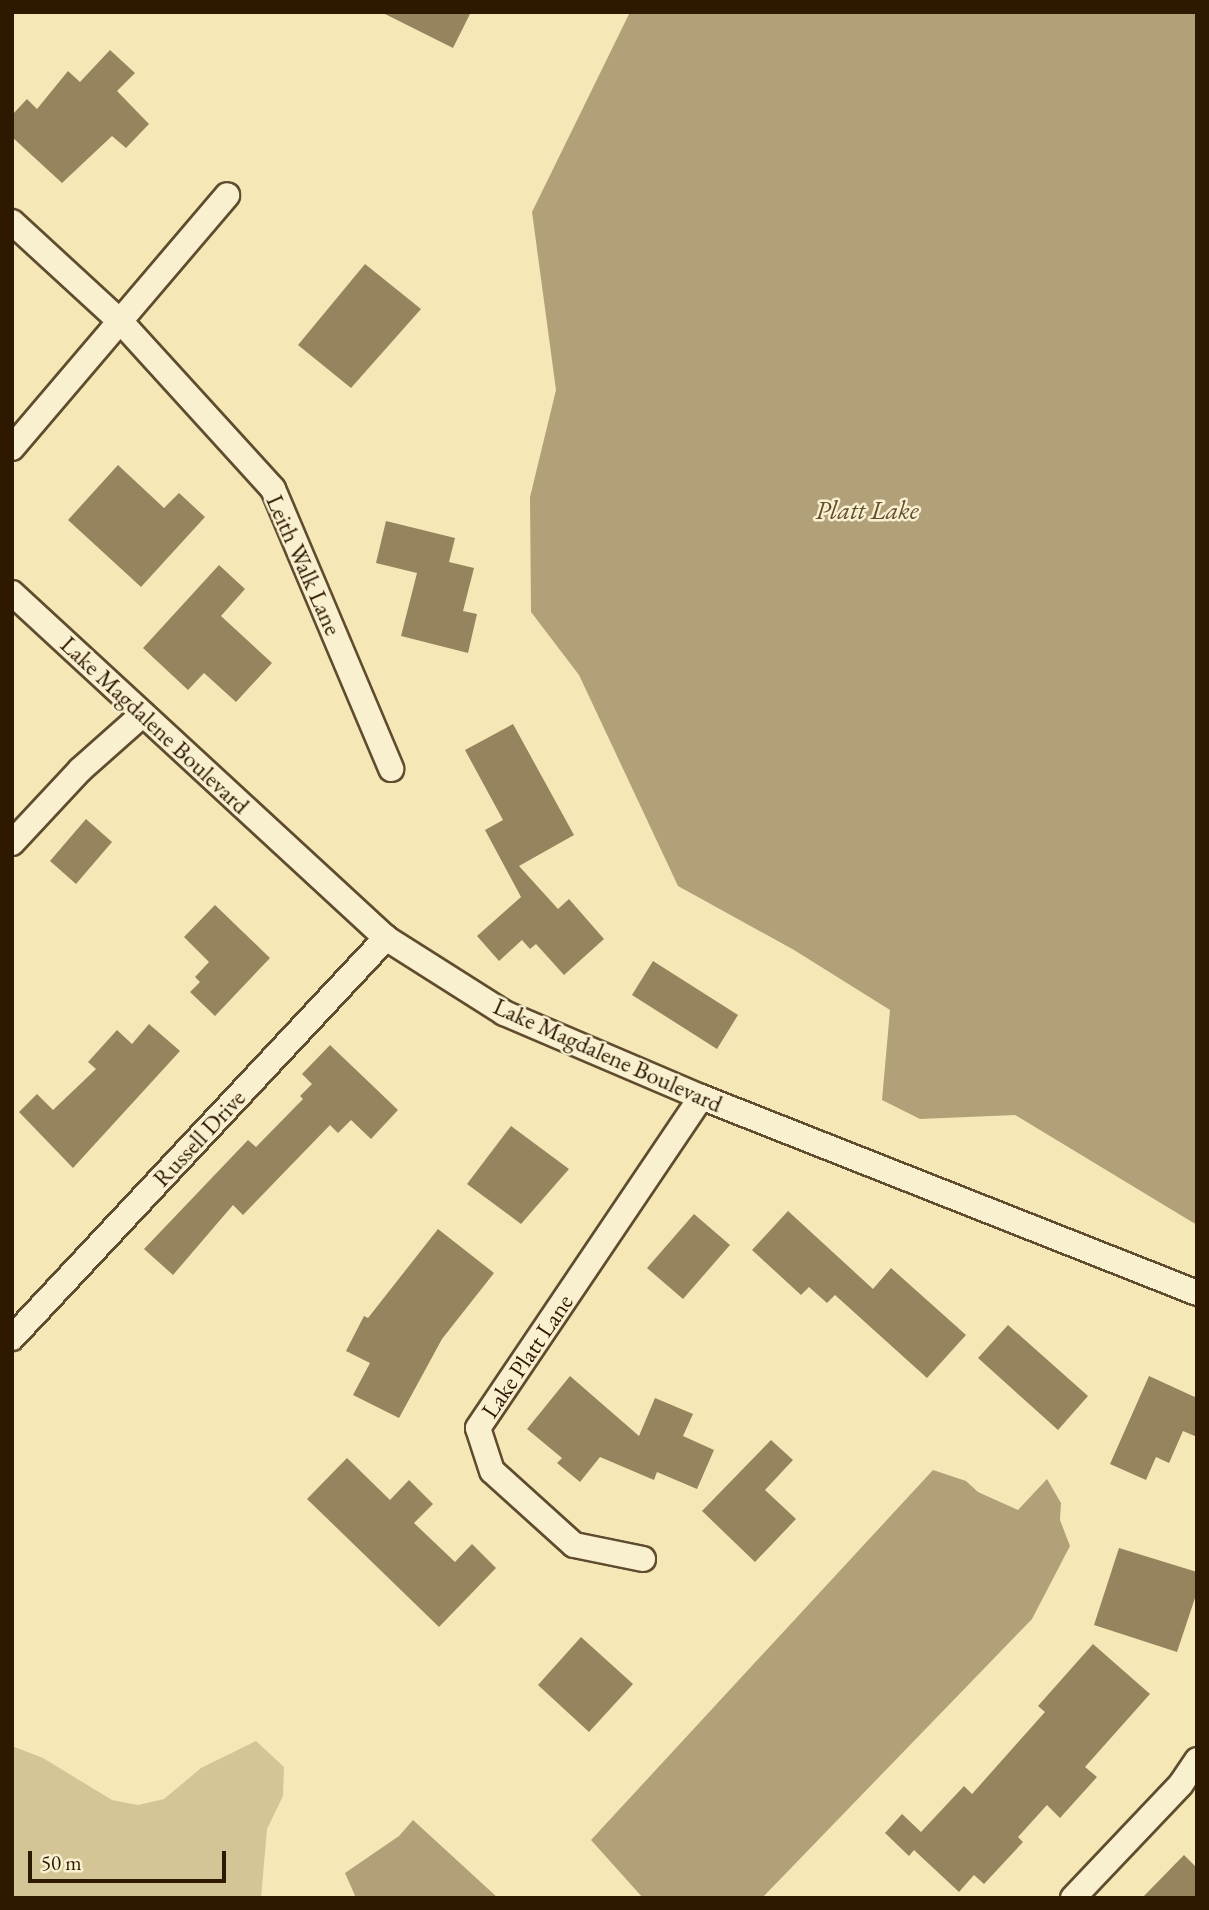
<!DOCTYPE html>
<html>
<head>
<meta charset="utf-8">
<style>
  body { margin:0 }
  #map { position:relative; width:1209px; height:1910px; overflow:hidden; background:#f6e8b6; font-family:"EB Garamond",serif }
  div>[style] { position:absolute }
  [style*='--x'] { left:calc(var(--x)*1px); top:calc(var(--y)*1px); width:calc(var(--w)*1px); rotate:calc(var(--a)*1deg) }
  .green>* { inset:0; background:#d4c597 }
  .water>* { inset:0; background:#b2a178 }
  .building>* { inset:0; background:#96845f }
  .roads { filter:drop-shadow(2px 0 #604c2e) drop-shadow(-2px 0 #604c2e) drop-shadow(0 2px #604c2e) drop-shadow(0 -2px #604c2e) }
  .minor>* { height:24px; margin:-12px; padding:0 12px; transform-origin:12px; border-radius:12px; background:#f9f0d0 }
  span { translate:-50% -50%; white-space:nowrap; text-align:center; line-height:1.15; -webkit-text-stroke:5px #f9f0d0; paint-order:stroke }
  .street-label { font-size:24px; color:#2e1800 }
  .water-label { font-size:26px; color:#634f30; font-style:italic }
  .frame { position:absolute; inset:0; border:14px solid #2e1800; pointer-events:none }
  .scale { position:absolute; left:28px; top:1851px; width:198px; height:32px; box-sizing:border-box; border:4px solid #2e1800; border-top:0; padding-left:9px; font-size:21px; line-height:24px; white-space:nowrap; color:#2e1800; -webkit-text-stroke:5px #f9f0d0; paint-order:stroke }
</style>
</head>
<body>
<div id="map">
  <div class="green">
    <div style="clip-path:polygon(256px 1741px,284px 1767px,283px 1796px,267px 1829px,261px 1898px,12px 1898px,12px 1746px,43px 1758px,112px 1800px,138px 1805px,164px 1799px,201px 1768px)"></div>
  </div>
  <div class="water">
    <div style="clip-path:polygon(630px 12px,1197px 12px,1197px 1225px,1015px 1115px,920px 1119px,882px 1100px,890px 1010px,794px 950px,678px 886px,579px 675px,531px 612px,530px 497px,556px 390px,532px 212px)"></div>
    <div style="clip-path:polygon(933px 1470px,966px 1481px,978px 1492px,1018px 1510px,1047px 1479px,1061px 1503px,1060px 1520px,1070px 1546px,1032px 1619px,762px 1898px,643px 1898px,591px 1840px)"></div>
    <div style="clip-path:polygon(413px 1820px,498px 1898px,356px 1898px,345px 1873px,399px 1836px)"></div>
  </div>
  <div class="building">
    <div style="clip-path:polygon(381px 12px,471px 12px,453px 48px)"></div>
    <div style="clip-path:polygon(110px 50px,135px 73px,117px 91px,149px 124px,126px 148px,112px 136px,62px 183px,12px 137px,12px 115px,27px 99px,37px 109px,68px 71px,80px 82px)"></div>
    <div style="clip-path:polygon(365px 264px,421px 309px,351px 388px,298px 345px)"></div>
    <div style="clip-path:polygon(118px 465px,164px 508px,179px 493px,205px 517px,141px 587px,68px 520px)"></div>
    <div style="clip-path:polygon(386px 521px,455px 538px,449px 562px,474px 568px,463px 611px,477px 614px,468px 653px,401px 636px,417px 573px,376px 563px)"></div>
    <div style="clip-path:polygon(219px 565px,245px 589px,221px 616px,272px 663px,236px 702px,204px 673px,188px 690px,143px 648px)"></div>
    <div style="clip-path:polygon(513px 724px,574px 835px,519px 866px,558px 909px,569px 899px,604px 939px,564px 975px,536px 944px,530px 949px,522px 940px,499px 961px,477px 936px,521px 897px,485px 830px,503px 820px,465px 750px)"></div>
    <div style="clip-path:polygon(86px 819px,112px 842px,76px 884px,50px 861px)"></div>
    <div style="clip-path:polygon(215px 905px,270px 958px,215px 1016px,190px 992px,200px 982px,195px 977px,209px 962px,184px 937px)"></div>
    <div style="clip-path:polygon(653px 961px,738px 1015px,717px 1049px,632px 995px)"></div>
    <div style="clip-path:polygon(149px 1024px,180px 1051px,73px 1168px,19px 1112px,37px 1094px,53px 1110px,96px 1069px,88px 1062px,117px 1030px,132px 1044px)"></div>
    <div style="clip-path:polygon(330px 1045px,398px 1110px,371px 1139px,351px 1120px,338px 1133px,330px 1125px,243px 1215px,233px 1205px,173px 1275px,144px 1249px,248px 1140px,256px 1147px,303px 1099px,300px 1096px,312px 1084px,302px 1074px)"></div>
    <div style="clip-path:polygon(511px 1126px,569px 1169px,521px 1224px,467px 1184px)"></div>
    <div style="clip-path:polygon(788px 1211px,873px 1289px,891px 1268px,966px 1335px,927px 1378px,835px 1295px,827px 1303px,809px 1287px,801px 1295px,752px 1250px)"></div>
    <div style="clip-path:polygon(694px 1214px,730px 1245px,683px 1299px,647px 1268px)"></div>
    <div style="clip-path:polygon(438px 1229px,494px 1273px,442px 1339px,399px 1418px,353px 1395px,370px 1363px,346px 1351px,364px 1316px,368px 1318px)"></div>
    <div style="clip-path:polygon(1008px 1325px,1088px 1396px,1058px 1430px,978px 1358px)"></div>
    <div style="clip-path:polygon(570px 1376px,639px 1436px,655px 1398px,693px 1414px,683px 1436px,714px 1450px,697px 1489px,657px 1472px,654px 1480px,600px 1457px,580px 1482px,557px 1463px,562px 1458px,527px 1429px)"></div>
    <div style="clip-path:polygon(1149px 1376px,1197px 1398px,1197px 1437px,1183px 1431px,1169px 1463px,1156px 1457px,1146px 1480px,1110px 1464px)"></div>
    <div style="clip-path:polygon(771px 1440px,793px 1460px,765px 1490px,796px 1519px,755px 1562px,702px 1511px)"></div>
    <div style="clip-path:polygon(347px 1458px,390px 1500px,409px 1480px,433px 1504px,414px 1523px,455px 1562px,472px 1544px,496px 1568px,439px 1627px,307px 1499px)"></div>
    <div style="clip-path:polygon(1119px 1548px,1197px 1572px,1197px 1592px,1177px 1652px,1094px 1625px)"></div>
    <div style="clip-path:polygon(581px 1637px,633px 1684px,589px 1732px,538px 1685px)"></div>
    <div style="clip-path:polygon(1093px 1644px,1150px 1694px,1085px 1767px,1097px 1777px,1060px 1818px,1047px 1805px,1018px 1837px,1023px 1842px,984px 1884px,974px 1875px,959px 1892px,914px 1850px,909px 1856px,885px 1833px,902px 1814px,921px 1832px,964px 1786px,972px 1794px,1045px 1712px,1038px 1706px)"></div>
    <div style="clip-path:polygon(1184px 1855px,1197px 1868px,1197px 1898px,1142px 1898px)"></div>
  </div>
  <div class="roads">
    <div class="minor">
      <div style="--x:12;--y:222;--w:149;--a:42.6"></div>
      <div style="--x:122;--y:323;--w:224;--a:47.7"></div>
      <div style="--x:273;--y:489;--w:304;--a:67.1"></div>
      <div style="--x:12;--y:448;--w:332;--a:-49.6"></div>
      <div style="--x:12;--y:593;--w:509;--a:42.69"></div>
      <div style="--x:386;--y:938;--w:140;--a:32.4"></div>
      <div style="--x:504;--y:1013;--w:214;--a:23.1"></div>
      <div style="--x:701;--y:1097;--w:533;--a:21.56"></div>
      <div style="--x:12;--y:843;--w:100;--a:-47"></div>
      <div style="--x:80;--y:770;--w:84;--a:-41.6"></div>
      <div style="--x:12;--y:1338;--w:548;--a:-46.92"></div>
      <div style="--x:643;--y:1559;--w:70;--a:-168.5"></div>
      <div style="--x:574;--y:1545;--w:110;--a:-137.9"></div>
      <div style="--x:492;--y:1471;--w:45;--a:-108"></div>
      <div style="--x:478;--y:1428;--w:399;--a:-56"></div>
      <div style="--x:1073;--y:1898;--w:157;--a:-46.5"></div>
      <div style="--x:1181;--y:1784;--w:29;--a:-56"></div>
    </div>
  </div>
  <div class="street-label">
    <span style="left:304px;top:565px;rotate:66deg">Leith Walk Lane</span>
    <span style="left:155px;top:725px;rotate:43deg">Lake Magdalene Boulevard</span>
    <span style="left:608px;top:1055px;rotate:24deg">Lake Magdalene Boulevard</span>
    <span style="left:199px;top:1138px;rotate:-47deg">Russell Drive</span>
    <span style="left:527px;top:1356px;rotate:-56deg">Lake Platt Lane</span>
  </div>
  <div class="water-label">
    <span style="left:867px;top:511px">Platt Lake</span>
  </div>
  <div class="frame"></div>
  <div class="scale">50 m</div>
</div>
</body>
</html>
